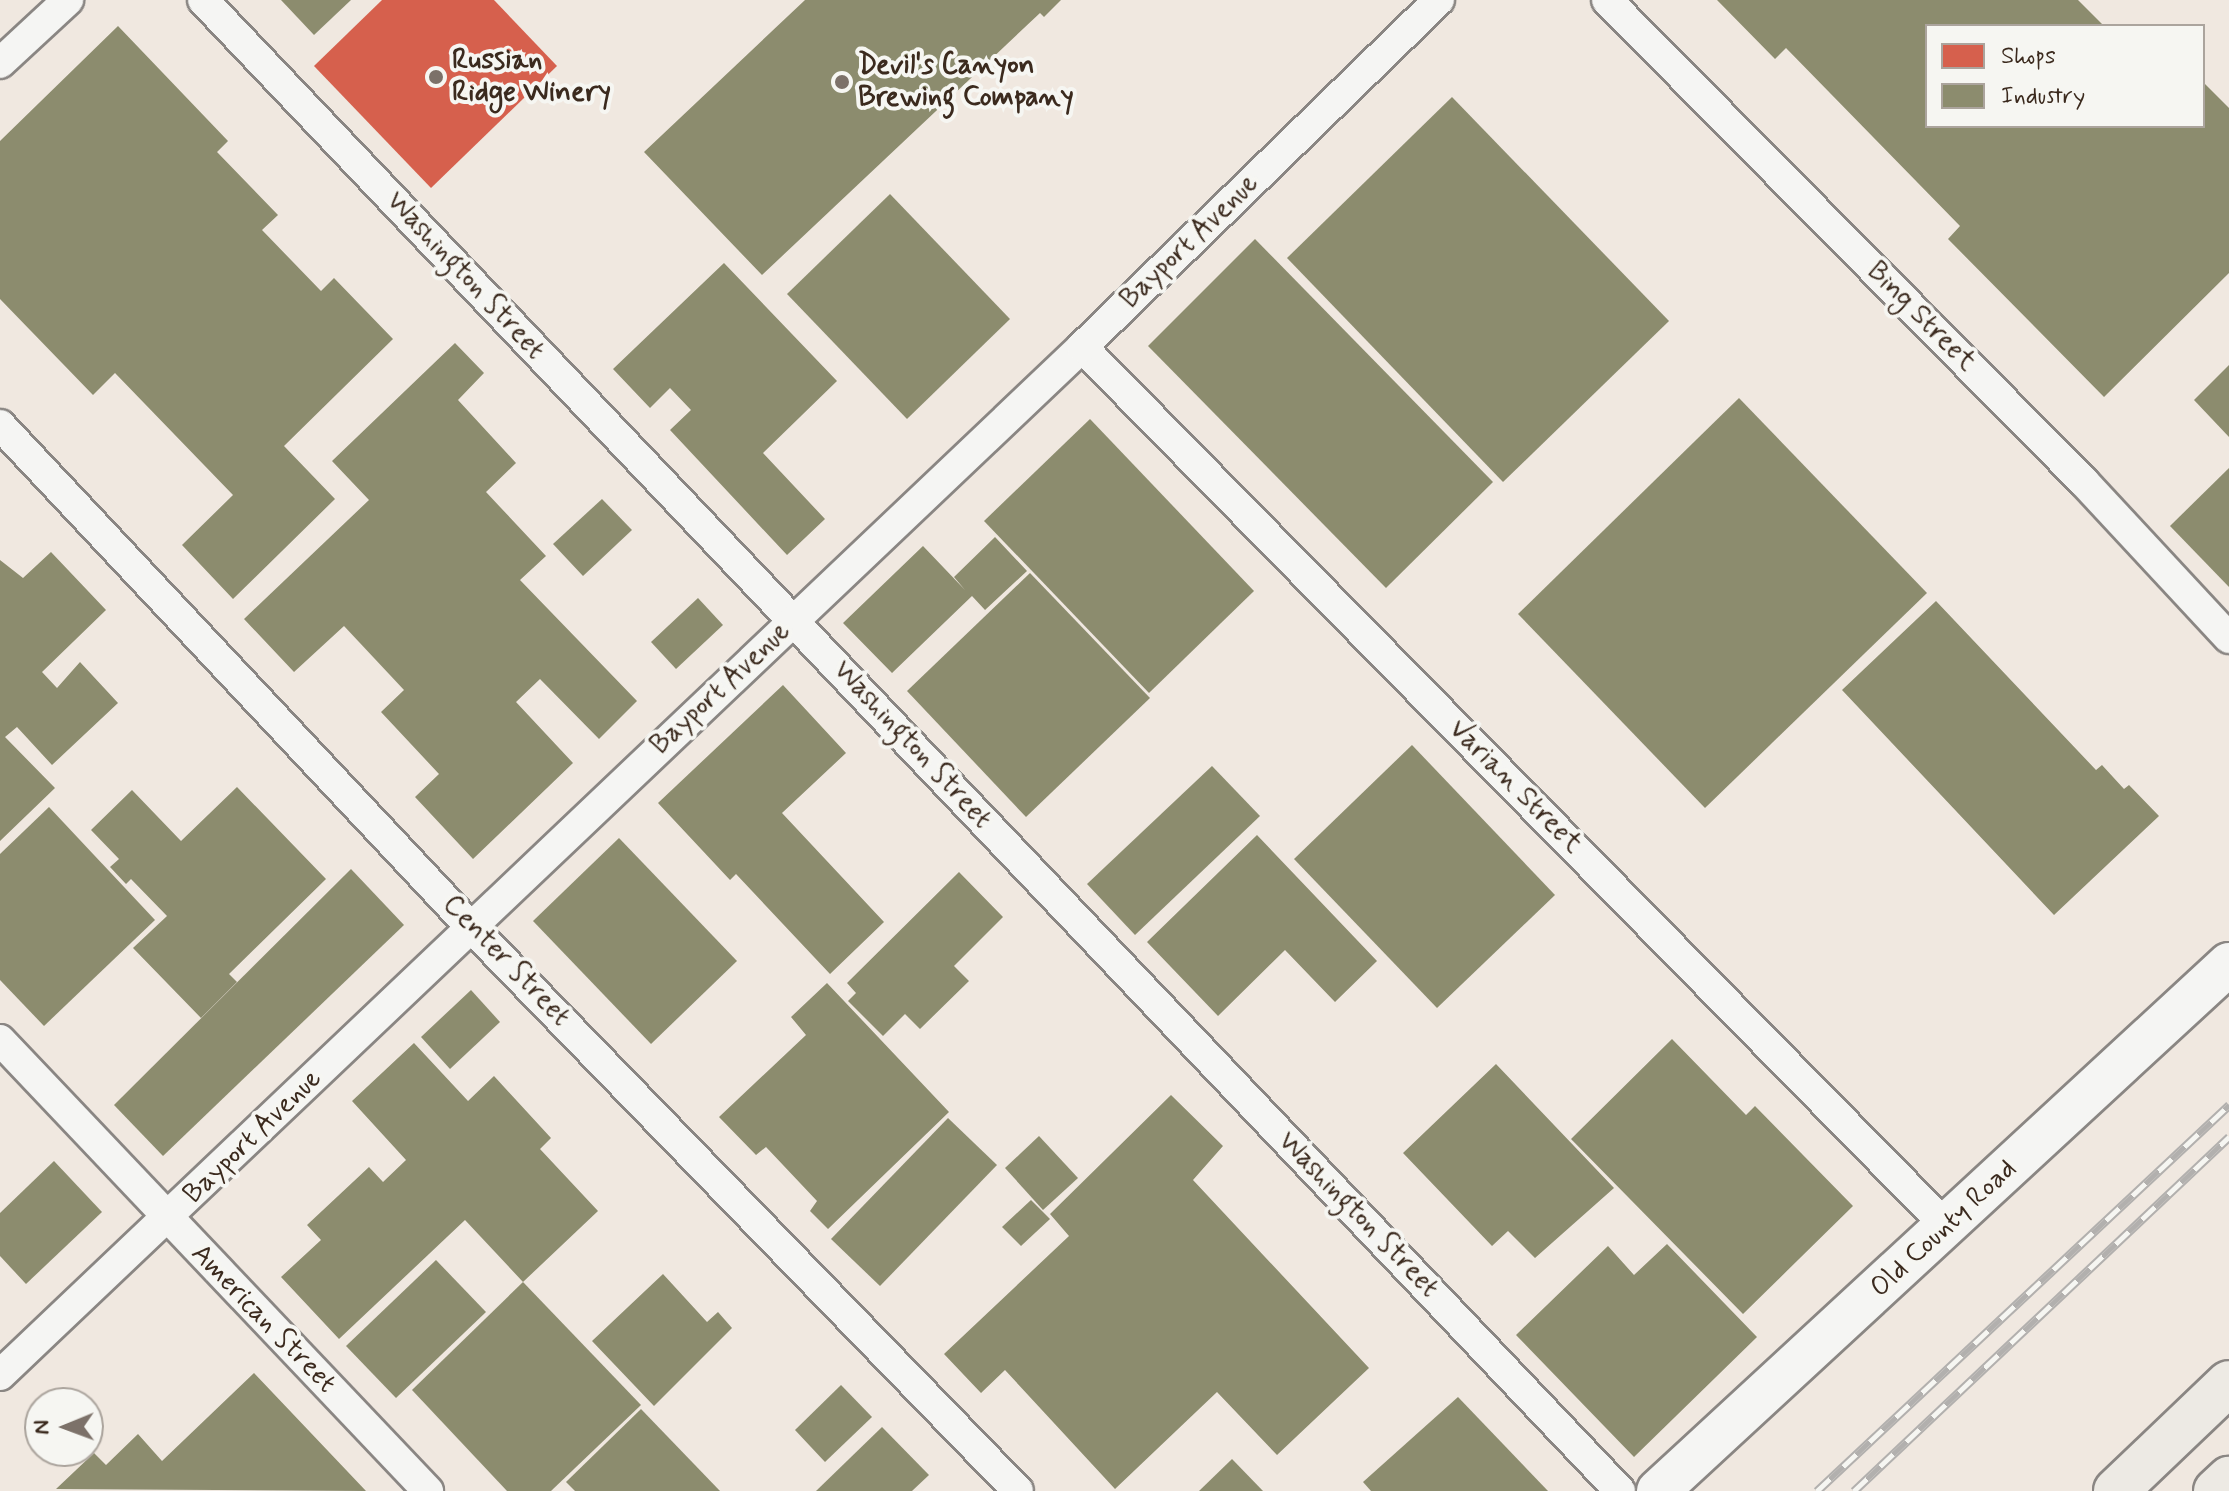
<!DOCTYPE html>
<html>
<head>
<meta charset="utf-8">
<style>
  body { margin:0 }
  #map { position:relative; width:2229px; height:1491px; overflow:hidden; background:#f5f5f3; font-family:Mynerve,sans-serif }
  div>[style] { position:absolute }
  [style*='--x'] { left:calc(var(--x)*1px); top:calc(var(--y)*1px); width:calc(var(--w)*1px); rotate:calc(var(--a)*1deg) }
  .built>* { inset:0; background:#f0e8e0 }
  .shops>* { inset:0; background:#d6604d }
  .industry>* { inset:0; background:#8c8c6e }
  .roads { filter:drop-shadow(2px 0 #8a8683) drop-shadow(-2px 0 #8a8683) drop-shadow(0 2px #8a8683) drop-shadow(0 -2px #8a8683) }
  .street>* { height:30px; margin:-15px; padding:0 15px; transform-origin:15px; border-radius:15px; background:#f5f5f3 }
  .secondary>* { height:42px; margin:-21px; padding:0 21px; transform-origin:21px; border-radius:21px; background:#f5f5f3 }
  .primary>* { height:44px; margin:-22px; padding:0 22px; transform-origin:22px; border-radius:22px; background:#edeae4 }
  .rail>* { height:9px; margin-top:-4.5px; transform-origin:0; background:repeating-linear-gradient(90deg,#f6f6f2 0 18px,#b2b0ae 0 36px); box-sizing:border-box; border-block:2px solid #b2b0ae }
  .dots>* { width:22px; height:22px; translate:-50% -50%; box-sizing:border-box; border:4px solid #f6f6f2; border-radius:50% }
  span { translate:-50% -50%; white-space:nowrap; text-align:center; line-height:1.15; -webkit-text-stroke:8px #f6f6f2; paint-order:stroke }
  .poi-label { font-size:28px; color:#3b2a1e; font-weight:700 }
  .left { translate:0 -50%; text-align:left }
  .street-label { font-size:28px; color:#3b2a1e }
  .legend { position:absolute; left:1925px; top:24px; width:280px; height:104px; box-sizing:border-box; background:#f6f6f2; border:2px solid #aba49d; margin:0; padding:10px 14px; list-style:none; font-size:24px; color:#3b2a1e }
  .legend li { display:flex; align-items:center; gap:16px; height:40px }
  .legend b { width:40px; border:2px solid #aba49d }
  .north { position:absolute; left:24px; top:1387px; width:80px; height:80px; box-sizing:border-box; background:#f6f6f2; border:2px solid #aba49d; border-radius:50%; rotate:269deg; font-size:22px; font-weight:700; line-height:32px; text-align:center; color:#3b2a1e }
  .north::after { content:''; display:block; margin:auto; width:28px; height:36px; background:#7c7169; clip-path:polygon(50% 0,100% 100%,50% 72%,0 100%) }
</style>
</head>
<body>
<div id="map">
  <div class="built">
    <div style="clip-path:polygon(evenodd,0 0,2229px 0,2229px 1491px,0 1491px,0 0,1927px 26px,2203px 26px,2203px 126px,1927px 126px,1927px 26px,0 0,40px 1403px,88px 1403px,88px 1451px,40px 1451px,40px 1403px)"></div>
  </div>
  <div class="shops">
    <div style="clip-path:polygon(382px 0,494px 0,557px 66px,431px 188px,314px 66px)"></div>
  </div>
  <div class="industry">
    <div style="clip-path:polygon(281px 0,351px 0,314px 35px)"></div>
    <div style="clip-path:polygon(805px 0,1061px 0,1044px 17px,1040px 13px,762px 275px,644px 152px)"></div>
    <div style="clip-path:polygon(1717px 0,2078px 0,2104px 26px,1927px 26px,1927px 126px,2203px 126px,2203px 82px,2229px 108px,2229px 273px,2104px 397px,1948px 239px,1960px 226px,1786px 48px,1775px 59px)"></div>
    <div style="clip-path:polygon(118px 26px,228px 141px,217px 152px,278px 215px,262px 230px,321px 291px,334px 278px,393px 339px,284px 446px,335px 499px,233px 599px,182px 545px,233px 495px,115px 373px,93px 395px,0 299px,0 141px)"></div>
    <div style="clip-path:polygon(1452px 97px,1669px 321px,1503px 482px,1287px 258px)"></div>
    <div style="clip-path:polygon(890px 194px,1010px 319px,907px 419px,787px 294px)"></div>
    <div style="clip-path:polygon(1255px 239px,1493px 482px,1386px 588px,1148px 346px)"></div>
    <div style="clip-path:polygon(724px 263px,837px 381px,763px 453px,825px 519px,787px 555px,670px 430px,691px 410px,670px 388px,650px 408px,613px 369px)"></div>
    <div style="clip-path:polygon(455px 343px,484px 373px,458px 400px,516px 463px,486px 492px,546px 556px,520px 580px,637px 701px,599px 739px,540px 679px,516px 702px,573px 763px,473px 859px,415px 797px,439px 774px,381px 712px,404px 690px,344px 626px,294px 672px,244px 619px,369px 500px,332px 461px)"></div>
    <div style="clip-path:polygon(2229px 365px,2229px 437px,2194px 400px)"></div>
    <div style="clip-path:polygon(1739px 398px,1927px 593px,1705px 808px,1518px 614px)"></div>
    <div style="clip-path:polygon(1090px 419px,1254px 591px,1149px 693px,984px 521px)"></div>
    <div style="clip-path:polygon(2229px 468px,2229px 587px,2170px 526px)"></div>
    <div style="clip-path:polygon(602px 499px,632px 530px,583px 576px,553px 544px)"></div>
    <div style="clip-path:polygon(995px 537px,1027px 571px,985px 610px,972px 596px,892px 673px,843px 623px,923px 546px,965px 590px,954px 577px)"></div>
    <div style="clip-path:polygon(51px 552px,106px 610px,42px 672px,57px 688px,80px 662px,118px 703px,52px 765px,17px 727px,5px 737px,55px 788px,0 841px,0 560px,23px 578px)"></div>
    <div style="clip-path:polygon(1030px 573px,1150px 698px,1026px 817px,907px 691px)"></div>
    <div style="clip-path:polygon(698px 598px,723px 625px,676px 669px,651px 642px)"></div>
    <div style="clip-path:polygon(1936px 601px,2096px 770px,2102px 765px,2124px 789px,2129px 785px,2159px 816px,2054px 915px,1842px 690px)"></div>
    <div style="clip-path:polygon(783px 685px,846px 753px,782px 813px,884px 922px,830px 974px,736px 874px,730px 880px,658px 803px)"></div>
    <div style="clip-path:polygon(1412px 745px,1555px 895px,1437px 1008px,1294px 859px)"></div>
    <div style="clip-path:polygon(1212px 766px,1260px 816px,1135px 935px,1087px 884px)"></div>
    <div style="clip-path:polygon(237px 787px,326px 879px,229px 974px,237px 982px,201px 1018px,133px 948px,167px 916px,131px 879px,126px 884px,110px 867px,119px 859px,91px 830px,132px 790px,181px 841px)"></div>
    <div style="clip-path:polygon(49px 807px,155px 920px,44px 1026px,0 980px,0 854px)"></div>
    <div style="clip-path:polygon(1257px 835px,1377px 961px,1335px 1002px,1285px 950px,1218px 1016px,1147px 942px)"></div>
    <div style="clip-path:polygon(619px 838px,737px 961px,651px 1044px,533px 921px)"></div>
    <div style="clip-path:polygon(351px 869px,404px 925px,163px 1156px,114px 1105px)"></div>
    <div style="clip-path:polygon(959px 872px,1003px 917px,954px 966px,969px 981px,920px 1029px,905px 1014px,883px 1036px,848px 1001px,856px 993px,847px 983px)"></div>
    <div style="clip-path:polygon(827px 983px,949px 1112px,828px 1229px,810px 1211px,817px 1201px,766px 1147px,756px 1155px,719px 1117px,806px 1035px,791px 1017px)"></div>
    <div style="clip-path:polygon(471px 990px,500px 1022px,450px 1069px,421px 1037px)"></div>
    <div style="clip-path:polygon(1672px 1039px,1746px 1115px,1755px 1106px,1853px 1206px,1743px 1314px,1571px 1139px)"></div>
    <div style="clip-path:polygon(414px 1043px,468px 1101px,494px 1076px,551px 1138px,540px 1149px,598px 1211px,523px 1282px,465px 1220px,339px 1339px,281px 1277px,321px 1240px,307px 1225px,369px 1167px,383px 1182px,406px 1160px,352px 1101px)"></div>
    <div style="clip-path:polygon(1496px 1064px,1614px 1188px,1535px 1258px,1508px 1231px,1492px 1246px,1403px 1153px)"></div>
    <div style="clip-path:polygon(1171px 1095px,1223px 1146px,1193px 1180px,1369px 1368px,1277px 1455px,1217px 1392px,1115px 1489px,1005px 1370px,981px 1393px,944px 1354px,1069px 1236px,1050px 1214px)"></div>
    <div style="clip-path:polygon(948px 1118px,997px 1165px,880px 1286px,831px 1239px)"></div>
    <div style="clip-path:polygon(1039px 1136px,1078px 1178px,1043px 1210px,1005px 1168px)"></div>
    <div style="clip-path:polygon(54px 1161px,102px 1212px,26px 1284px,0 1256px,0 1213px)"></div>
    <div style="clip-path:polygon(1031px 1200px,1050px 1219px,1021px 1246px,1002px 1227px)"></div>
    <div style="clip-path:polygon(1667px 1244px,1757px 1337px,1634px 1457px,1516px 1335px,1608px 1246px,1634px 1275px)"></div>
    <div style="clip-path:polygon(436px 1260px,486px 1312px,396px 1398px,346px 1346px)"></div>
    <div style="clip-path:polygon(663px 1274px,707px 1322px,718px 1312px,732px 1328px,654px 1406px,592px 1341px)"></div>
    <div style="clip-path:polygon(523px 1282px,641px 1405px,551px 1491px,507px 1491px,412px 1390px)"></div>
    <div style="clip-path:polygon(254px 1373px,366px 1491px,56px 1489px,94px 1453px,106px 1465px,138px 1434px,162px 1461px)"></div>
    <div style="clip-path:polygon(841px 1385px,872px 1417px,825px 1462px,795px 1430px)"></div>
    <div style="clip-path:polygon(1458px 1397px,1548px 1491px,1371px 1491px,1363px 1482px)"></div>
    <div style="clip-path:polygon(641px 1409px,720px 1491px,575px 1491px,566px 1482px)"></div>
    <div style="clip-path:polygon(882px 1427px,929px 1475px,912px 1491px,816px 1491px)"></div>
    <div style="clip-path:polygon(1232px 1459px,1263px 1491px,1199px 1491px)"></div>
  </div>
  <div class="roads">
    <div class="street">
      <div style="--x:203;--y:0;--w:2057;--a:46.46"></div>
      <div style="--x:1607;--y:0;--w:678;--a:45.3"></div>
      <div style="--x:2084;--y:482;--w:213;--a:47.1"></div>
      <div style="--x:0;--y:63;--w:93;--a:-42.8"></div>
      <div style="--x:1082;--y:347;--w:1234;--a:45.49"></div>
      <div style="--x:0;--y:425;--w:687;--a:46.83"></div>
      <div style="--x:470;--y:926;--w:787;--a:45.88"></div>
      <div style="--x:0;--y:1040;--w:622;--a:46.5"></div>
      <div style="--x:0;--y:1375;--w:1492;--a:-43.53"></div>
      <div style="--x:1082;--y:347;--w:498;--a:-44.2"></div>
    </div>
    <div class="secondary">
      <div style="--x:1658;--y:1491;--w:777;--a:-42.71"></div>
    </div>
    <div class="primary">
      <div style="--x:2116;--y:1491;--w:156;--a:-43.7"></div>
      <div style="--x:2216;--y:1491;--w:18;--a:-43"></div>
    </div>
  </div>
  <div class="rail">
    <div style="--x:1817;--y:1491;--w:565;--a:-43.13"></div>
    <div style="--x:1854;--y:1491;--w:516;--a:-43.35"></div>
  </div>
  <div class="dots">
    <div style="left:436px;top:77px;background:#7c7169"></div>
    <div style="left:842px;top:82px;background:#7c7169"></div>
  </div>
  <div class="poi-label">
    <span class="left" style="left:452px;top:77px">Russian<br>Ridge Winery</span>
    <span class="left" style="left:858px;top:82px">Devil's Canyon<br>Brewing Company</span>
  </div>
  <div class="street-label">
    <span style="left:1190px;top:242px;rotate:-44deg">Bayport Avenue</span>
    <span style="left:465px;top:276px;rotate:47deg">Washington Street</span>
    <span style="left:1921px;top:317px;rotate:45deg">Bing Street</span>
    <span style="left:721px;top:689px;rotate:-43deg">Bayport Avenue</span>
    <span style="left:912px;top:745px;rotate:47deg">Washington Street</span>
    <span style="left:1515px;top:787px;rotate:45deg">Varian Street</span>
    <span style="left:506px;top:961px;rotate:46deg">Center Street</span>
    <span style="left:253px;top:1137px;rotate:-44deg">Bayport Avenue</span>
    <span style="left:1358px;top:1215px;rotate:46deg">Washington Street</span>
    <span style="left:1944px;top:1229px;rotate:-43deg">Old County Road</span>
    <span style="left:263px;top:1319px;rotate:46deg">American Street</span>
  </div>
  <ul class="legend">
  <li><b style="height:22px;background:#d6604d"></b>Shops</li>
  <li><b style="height:22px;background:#8c8c6e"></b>Industry</li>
  </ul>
  <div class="north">N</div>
</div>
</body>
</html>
